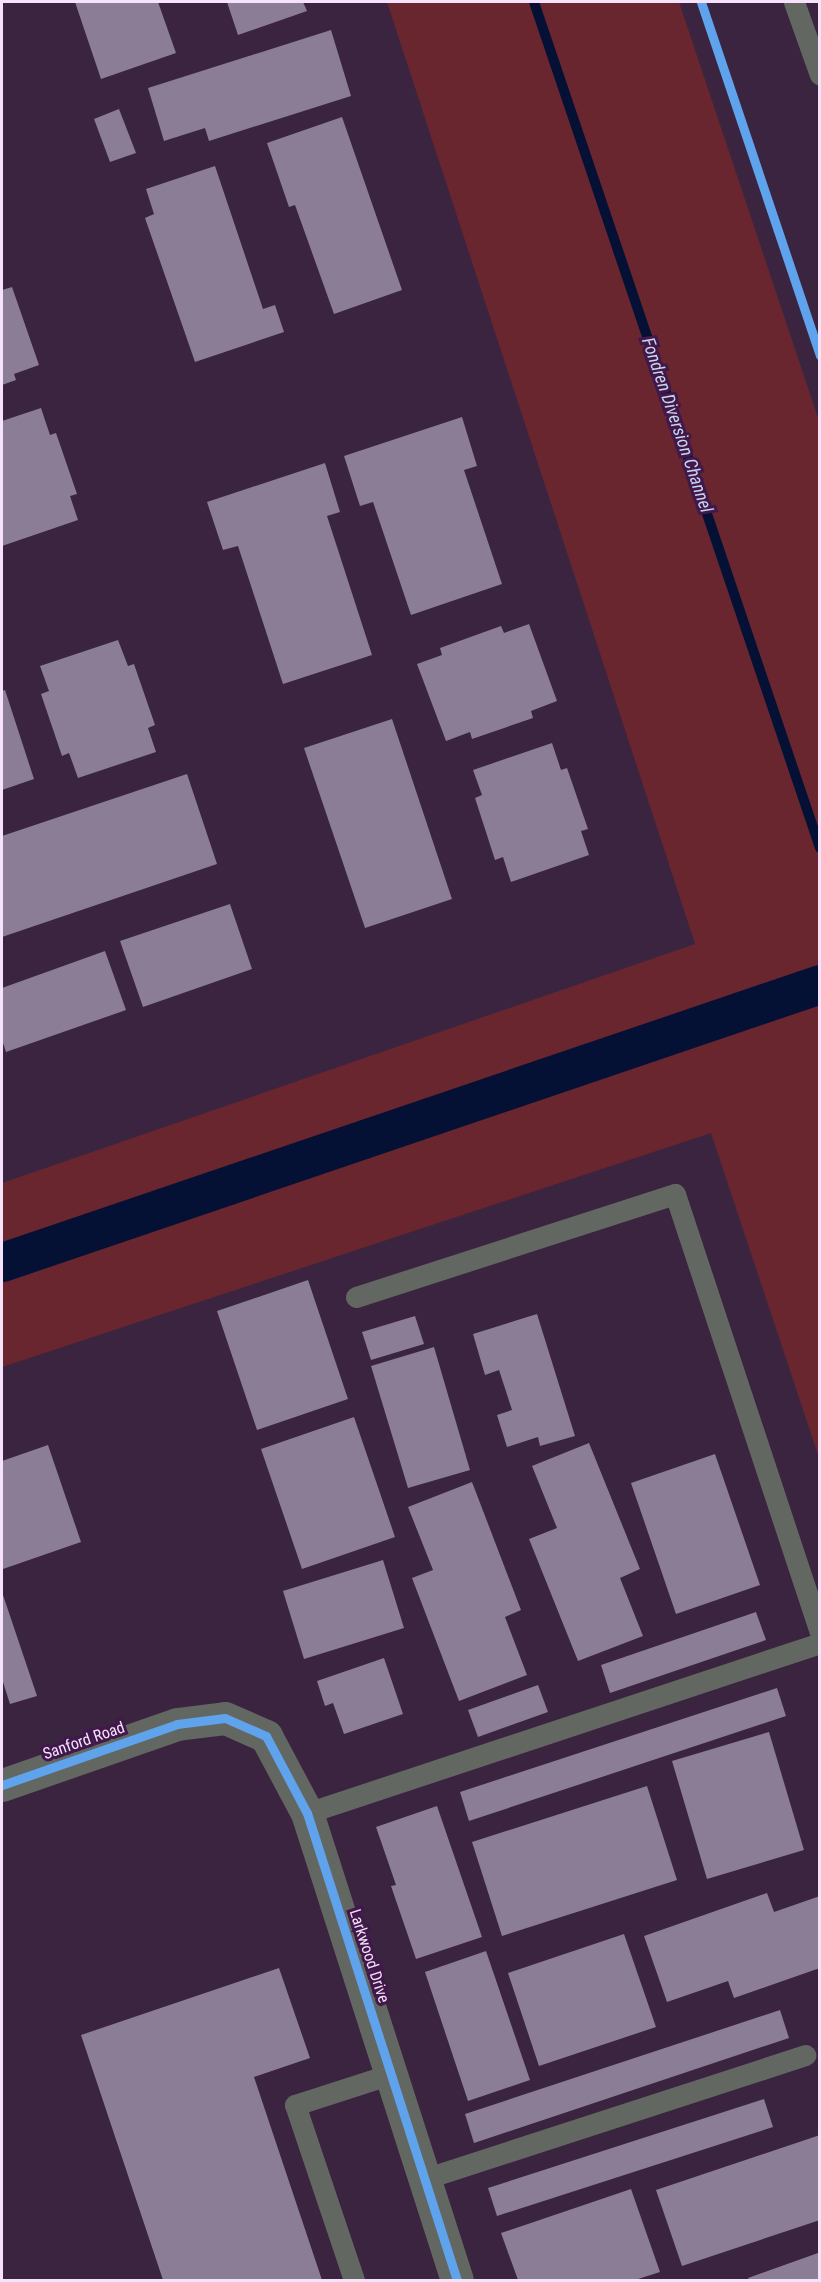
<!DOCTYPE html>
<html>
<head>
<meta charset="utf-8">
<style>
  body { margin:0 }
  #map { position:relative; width:821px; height:2282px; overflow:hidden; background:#3a243f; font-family:"Roboto Condensed",sans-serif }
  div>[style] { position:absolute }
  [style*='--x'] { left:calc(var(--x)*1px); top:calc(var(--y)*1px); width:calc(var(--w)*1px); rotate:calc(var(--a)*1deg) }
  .green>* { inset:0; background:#69262f }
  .stream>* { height:10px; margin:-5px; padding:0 5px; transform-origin:5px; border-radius:5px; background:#051035 }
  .canal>* { height:39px; margin:-19.5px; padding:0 19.5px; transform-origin:19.5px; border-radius:19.5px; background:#051035 }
  .building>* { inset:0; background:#8b7d96 }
  .lane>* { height:21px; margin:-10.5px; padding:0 10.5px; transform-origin:10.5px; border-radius:10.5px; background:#636761 }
  .street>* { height:33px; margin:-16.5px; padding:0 16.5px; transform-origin:16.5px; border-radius:16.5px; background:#636761 }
  .cycleway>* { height:9px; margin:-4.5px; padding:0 4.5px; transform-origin:4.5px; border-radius:4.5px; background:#60a3ed }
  span { translate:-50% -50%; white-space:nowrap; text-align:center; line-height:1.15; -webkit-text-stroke:6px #41184b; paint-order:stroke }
  .street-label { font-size:16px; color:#f6e2fb }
  .water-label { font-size:18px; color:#c7d5ea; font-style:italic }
  .frame { position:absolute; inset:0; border:3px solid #f6e2fb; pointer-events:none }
</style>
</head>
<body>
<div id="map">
  <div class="green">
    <div style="clip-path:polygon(387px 2px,679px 2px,819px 421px,819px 1458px,711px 1133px,2px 1367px,2px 1183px,695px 944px)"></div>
  </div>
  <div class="stream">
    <div style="--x:534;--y:2;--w:893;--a:71.32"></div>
  </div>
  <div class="canal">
    <div style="--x:2;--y:1262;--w:864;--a:-18.77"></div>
  </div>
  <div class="building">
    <div style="clip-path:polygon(75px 2px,158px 2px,176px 53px,101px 79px)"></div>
    <div style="clip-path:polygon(227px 2px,303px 2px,307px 11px,238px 35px)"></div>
    <div style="clip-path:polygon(331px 30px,351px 96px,209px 141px,205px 128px,164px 141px,148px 88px)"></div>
    <div style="clip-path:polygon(119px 109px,136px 153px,110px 162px,94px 119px)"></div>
    <div style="clip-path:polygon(342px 117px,402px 290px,334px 314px,295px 205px,289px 207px,267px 143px)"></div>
    <div style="clip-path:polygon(215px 166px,263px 309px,275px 305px,284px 332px,195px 362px,145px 218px,154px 214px,146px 189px)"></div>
    <div style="clip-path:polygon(12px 287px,39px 365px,14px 374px,16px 380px,2px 385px,2px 290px)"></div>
    <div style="clip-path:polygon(41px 408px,50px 435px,56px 433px,77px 494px,70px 496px,78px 520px,2px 546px,2px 421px)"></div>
    <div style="clip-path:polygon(462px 417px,477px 466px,464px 470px,502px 584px,411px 615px,373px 502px,360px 506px,344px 456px)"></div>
    <div style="clip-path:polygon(325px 463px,340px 512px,327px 516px,372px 655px,283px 684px,238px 546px,223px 550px,207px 502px)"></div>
    <div style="clip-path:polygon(529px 624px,557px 701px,531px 711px,533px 718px,472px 739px,470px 732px,446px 741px,417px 664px,442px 655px,440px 648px,501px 626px,504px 633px)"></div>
    <div style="clip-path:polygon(118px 640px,128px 666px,134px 664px,155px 725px,148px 728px,156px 752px,78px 778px,69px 753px,62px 756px,41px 694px,49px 691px,40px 666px)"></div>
    <div style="clip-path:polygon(5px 690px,34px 779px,2px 790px,2px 691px)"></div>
    <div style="clip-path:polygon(392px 719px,452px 899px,365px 928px,304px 748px)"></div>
    <div style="clip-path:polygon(552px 743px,561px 770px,567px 768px,588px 829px,581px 831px,589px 855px,511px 882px,503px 857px,495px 860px,475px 798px,482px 795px,473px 770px)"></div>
    <div style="clip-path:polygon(187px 774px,217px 864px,2px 937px,2px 836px)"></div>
    <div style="clip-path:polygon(230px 904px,252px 969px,143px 1007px,120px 941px)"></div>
    <div style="clip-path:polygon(105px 951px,126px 1010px,6px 1052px,2px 1040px,2px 988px)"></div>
    <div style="clip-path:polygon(308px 1280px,348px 1399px,257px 1430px,217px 1311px)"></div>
    <div style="clip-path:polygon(537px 1314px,575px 1436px,540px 1446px,538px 1437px,507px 1447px,497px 1415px,512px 1410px,499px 1370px,485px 1375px,473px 1334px)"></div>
    <div style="clip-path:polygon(415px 1316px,424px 1344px,371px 1360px,362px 1332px)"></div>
    <div style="clip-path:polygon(434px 1347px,470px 1470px,408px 1488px,371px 1366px)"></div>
    <div style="clip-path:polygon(354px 1417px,395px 1537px,302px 1569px,261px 1449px)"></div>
    <div style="clip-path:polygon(589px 1443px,640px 1569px,620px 1578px,643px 1636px,578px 1661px,529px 1539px,557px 1528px,532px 1466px)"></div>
    <div style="clip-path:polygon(48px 1445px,81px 1542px,3px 1569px,2px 1461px)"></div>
    <div style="clip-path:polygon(715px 1454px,760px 1585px,676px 1614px,631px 1483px)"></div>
    <div style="clip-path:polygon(472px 1482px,521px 1610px,505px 1617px,527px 1675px,459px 1701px,412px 1578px,433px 1570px,408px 1507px)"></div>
    <div style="clip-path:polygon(383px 1560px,404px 1628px,304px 1659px,283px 1591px)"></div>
    <div style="clip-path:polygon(2px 1592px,37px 1696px,10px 1704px,2px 1679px)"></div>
    <div style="clip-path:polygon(756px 1612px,766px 1640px,610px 1693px,601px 1665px)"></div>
    <div style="clip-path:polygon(384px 1658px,403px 1714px,344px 1734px,333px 1703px,325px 1706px,317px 1681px)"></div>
    <div style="clip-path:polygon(538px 1685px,548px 1712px,478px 1737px,468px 1710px)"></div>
    <div style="clip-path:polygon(777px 1688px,786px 1716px,469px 1821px,460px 1792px)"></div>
    <div style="clip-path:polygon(769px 1732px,804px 1850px,707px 1879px,672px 1761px)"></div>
    <div style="clip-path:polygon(647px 1786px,677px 1880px,502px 1936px,472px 1842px)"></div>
    <div style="clip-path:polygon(437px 1806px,482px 1937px,416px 1959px,391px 1886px,396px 1885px,376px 1827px)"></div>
    <div style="clip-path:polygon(767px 1893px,774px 1912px,820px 1896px,820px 1968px,734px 1998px,728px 1981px,667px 2002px,644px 1936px)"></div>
    <div style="clip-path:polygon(624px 1934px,656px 2027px,539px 2066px,508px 1973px)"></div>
    <div style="clip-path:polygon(486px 1951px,530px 2080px,468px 2101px,425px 1972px)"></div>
    <div style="clip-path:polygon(279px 1968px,310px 2058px,254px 2077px,322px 2280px,163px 2280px,81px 2035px)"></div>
    <div style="clip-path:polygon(780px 2010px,789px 2038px,474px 2143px,465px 2114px)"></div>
    <div style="clip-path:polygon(764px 2099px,773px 2127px,497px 2216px,488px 2188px)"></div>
    <div style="clip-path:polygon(820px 2135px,820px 2220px,682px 2266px,656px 2190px)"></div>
    <div style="clip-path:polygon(631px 2189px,660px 2272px,635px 2280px,518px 2280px,501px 2233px)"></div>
    <div style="clip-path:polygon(818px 2253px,820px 2280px,749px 2280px,748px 2278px)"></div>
  </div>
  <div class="lane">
    <div style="--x:794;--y:2;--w:77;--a:70.4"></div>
    <div style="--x:356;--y:1297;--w:335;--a:-17.9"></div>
    <div style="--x:675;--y:1194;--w:461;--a:71.7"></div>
    <div style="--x:307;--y:1813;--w:540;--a:-18.33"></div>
    <div style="--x:424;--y:2179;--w:401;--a:-18"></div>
    <div style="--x:354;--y:2280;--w:185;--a:-108.6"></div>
    <div style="--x:295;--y:2105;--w:101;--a:-17.9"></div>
  </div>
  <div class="street">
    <div style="--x:2;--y:1785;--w:185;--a:-19.2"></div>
    <div style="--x:177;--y:1724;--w:48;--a:-7.1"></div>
    <div style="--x:225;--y:1718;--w:45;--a:23.7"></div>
    <div style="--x:266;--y:1736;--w:87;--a:62"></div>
    <div style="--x:307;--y:1813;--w:490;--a:72.2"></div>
  </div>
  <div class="cycleway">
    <div style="--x:701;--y:2;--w:373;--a:71.4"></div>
    <div style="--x:2;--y:1785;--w:185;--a:-19.2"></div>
    <div style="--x:177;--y:1724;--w:48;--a:-7.1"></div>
    <div style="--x:225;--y:1718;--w:45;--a:23.7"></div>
    <div style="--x:266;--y:1736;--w:87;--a:62"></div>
    <div style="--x:307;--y:1813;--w:490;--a:72.2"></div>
  </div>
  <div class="street-label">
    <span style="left:84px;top:1741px;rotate:-19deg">Sanford Road</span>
    <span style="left:369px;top:1956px;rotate:72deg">Larkwood Drive</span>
  </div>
  <div class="water-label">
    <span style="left:677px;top:425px;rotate:71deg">Fondren Diversion Channel</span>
  </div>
  <div class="frame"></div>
</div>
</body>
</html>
